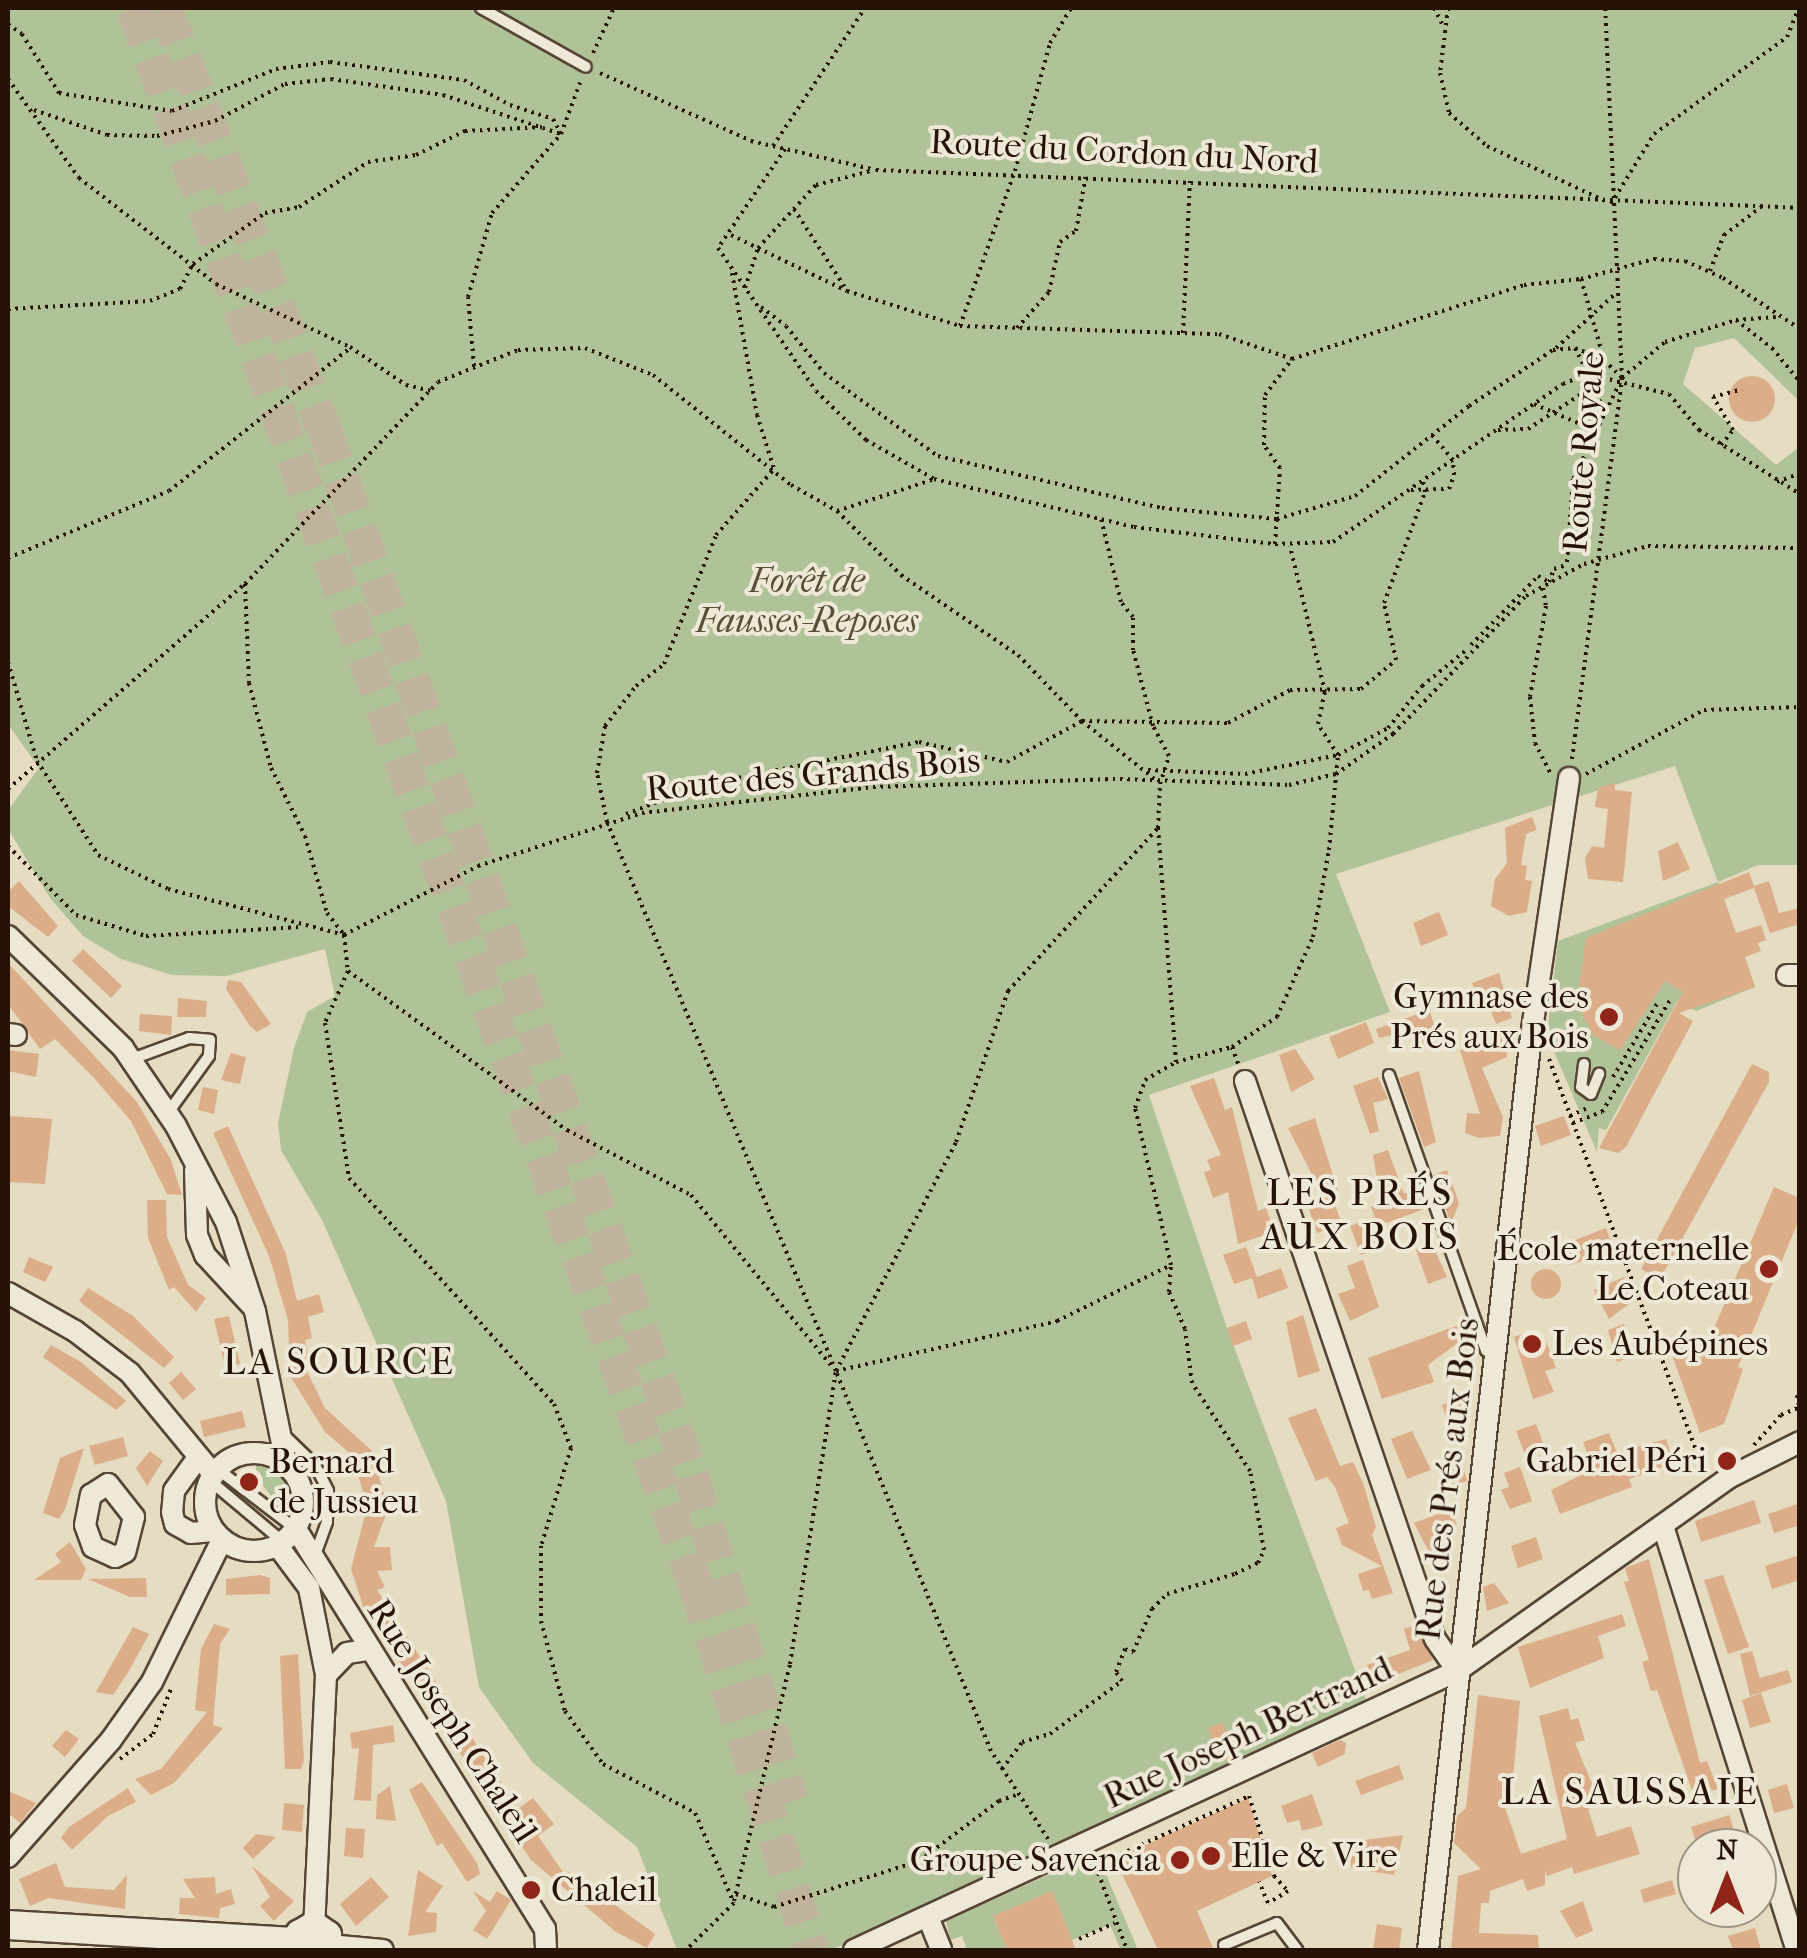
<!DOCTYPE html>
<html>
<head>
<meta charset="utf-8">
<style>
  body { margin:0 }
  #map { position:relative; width:1807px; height:1958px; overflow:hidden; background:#e5dcc1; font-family:"IM FELL French Canon",serif }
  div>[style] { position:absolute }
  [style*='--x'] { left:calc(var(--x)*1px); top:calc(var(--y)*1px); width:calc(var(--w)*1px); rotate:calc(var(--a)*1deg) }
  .green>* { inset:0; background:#afc298 }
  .building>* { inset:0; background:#dbad89 }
  .round { border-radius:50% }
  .highway-tunnel>* { height:35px; margin-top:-17.5px; transform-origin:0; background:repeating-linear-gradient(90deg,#bfb49b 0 35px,transparent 0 53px) }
  .path>* { height:4px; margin-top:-2px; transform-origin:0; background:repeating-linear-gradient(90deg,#271305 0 2.5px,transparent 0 7.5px) }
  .roads { filter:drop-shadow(2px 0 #564534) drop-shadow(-2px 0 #564534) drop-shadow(0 2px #564534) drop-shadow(0 -2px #564534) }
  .lane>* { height:10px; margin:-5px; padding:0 5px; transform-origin:5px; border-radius:5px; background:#eee8d7 }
  .street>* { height:20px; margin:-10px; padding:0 10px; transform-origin:10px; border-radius:10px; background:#eee8d7 }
  .street>.ring { margin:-10px; padding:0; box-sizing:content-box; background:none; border:20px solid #eee8d7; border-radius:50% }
  .secondary>* { height:28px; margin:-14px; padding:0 14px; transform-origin:14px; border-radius:14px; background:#eee8d7 }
  .dots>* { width:28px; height:28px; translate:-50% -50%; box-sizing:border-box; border:5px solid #eee8d7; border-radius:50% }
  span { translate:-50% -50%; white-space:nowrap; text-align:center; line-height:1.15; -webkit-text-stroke:8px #eee8d7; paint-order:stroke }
  .street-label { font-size:35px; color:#271305 }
  .park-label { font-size:35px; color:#575038; font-style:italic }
  .poi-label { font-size:35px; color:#271305 }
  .right { translate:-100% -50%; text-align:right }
  .left { translate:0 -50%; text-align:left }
  .neighbourhood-label { font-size:38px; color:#271305; letter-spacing:2.5px }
  .frame { position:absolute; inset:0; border:10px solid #271305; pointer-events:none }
  .north { position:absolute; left:1677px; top:1828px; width:100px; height:100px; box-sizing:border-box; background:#eee8d7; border:2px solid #9e9383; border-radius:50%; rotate:0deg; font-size:28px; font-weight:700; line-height:40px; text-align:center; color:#271305 }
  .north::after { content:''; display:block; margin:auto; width:35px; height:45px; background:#8f2418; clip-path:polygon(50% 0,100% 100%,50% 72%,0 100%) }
</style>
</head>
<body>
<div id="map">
  <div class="green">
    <div style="clip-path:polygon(8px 8px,1799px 8px,1799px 401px,1734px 338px,1695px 348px,1683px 384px,1776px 465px,1799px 447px,1799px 865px,1758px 865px,1718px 882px,1755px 987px,1696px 1011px,1677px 1002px,1606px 1130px,1599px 1128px,1597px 1152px,1547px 1035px,1558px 941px,1718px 882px,1675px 766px,1336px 874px,1390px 1012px,1149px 1095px,1227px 1328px,1367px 1702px,831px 1950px,677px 1950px,637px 1847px,533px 1763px,479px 1687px,446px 1501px,322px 1220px,281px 1150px,278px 1123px,294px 1048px,307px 1012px,335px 996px,325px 949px,227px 976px,172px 975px,121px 959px,83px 936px,50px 898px,8px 829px,8px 810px,39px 768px,8px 724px)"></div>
    <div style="clip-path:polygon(256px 1465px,283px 1473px,295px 1492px,273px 1498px,256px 1477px)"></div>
    <div style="clip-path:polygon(1097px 1853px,1138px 1950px,1121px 1950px,1110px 1925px,1072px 1940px,1052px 1891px,993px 1916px,1007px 1950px,967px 1950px,962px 1936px,950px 1940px,946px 1921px)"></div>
  </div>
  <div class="building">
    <div class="round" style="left:1729px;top:376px;width:46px;height:46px"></div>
    <div style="clip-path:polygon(1615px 783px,1615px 790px,1632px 792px,1623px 882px,1588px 879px,1585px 858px,1592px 846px,1604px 848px,1608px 809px,1595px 807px,1598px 788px)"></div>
    <div style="clip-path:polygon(1532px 817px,1537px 830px,1526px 834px,1521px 865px,1527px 866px,1525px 880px,1532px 881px,1527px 912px,1509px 916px,1491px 906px,1495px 879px,1507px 863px,1505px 828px)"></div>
    <div style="clip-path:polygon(1678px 842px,1690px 869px,1663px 881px,1658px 851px)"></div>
    <div style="clip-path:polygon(1749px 872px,1754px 886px,1769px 881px,1779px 913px,1800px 908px,1800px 924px,1770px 933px,1754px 888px,1724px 899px,1736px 933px,1761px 925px,1766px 940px,1758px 943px,1761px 951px,1745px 957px,1755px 987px,1679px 1013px,1693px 1021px,1626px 1147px,1618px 1153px,1599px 1148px,1683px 992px,1665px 981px,1620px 1050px,1593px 1035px,1577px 1004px,1586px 938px)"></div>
    <div style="clip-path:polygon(19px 881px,58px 926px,48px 937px,8px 906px,8px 892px)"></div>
    <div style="clip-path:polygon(1439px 912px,1448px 935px,1421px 946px,1413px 923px)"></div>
    <div style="clip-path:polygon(83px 949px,122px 986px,111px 998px,72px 961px)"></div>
    <div style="clip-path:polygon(8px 963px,137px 1102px,171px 1160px,182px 1195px,167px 1194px,131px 1121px,94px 1078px,55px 1039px,40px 1049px,8px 1004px)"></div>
    <div style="clip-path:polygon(1499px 973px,1512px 1018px,1496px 1024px,1484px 994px,1477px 997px,1472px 983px)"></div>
    <div style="clip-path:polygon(228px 980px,241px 982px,271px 1024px,257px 1032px,250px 1026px,226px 989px)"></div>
    <div style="clip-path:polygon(178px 998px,207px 1001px,206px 1017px,177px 1017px)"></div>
    <div style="clip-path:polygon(1429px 1010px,1440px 1040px,1420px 1047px,1413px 1030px,1379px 1038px,1376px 1029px)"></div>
    <div style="clip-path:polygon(140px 1014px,172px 1016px,171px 1035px,139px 1031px)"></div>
    <div style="clip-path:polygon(1366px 1022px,1374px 1043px,1338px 1059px,1329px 1037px)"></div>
    <div style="clip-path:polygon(1504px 1032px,1507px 1057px,1482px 1068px,1503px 1117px,1500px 1136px,1479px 1138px,1465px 1133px,1467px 1113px,1480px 1114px,1460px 1050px)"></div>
    <div style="clip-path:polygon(1295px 1049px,1315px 1079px,1291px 1092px,1279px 1055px)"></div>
    <div style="clip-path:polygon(8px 1050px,39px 1054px,36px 1077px,8px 1071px)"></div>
    <div style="clip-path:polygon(231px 1053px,246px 1057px,240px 1084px,221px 1080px)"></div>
    <div style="clip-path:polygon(1752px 1064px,1769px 1072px,1769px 1082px,1660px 1279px,1641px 1269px)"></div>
    <div style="clip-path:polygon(1419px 1071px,1436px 1142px,1424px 1147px,1399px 1078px)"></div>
    <div style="clip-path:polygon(1378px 1077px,1388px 1099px,1373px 1103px,1379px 1131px,1370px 1134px,1353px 1086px)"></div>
    <div style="clip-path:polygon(1214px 1078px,1225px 1110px,1232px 1107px,1258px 1211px,1266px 1208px,1274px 1232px,1238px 1244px,1228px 1192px,1213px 1198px,1204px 1172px,1211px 1170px,1207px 1160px,1221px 1155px,1190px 1086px)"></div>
    <div style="clip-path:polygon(203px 1087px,218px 1090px,214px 1114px,198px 1110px)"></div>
    <div style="clip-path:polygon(8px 1116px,52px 1119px,45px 1184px,9px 1182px)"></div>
    <div style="clip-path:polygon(1564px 1116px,1571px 1135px,1541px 1146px,1535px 1126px)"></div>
    <div style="clip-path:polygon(1315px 1118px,1338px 1191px,1323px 1196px,1288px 1128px)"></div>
    <div style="clip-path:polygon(228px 1126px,286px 1254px,297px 1301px,319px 1294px,324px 1312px,308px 1317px,312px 1338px,305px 1340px,309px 1360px,302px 1361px,325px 1408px,372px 1451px,388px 1509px,374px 1547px,390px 1547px,392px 1570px,377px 1571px,385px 1587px,377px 1590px,518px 1809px,533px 1798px,554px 1824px,538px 1836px,565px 1875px,568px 1871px,655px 1934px,647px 1948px,616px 1932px,531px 1860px,363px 1606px,351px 1569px,367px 1507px,358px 1474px,368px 1469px,325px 1432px,290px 1376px,288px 1320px,269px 1256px,213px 1133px)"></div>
    <div style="clip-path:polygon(1388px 1150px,1404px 1194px,1420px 1189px,1427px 1208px,1378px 1226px,1371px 1207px,1381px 1203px,1373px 1155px)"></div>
    <div style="clip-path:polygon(1447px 1170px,1459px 1203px,1451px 1224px,1434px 1175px)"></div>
    <div style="clip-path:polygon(1774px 1187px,1800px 1198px,1800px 1217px,1738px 1367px,1743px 1369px,1724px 1424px,1700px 1433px,1668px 1344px,1692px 1335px,1701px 1359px)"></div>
    <div style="clip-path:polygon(1331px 1194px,1342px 1224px,1317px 1233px,1307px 1203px)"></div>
    <div style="clip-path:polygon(147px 1200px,166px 1200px,167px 1237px,188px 1285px,206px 1298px,196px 1312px,174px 1287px,169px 1290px,148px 1238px)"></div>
    <div style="clip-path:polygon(1374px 1217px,1385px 1246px,1361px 1255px,1350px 1226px)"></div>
    <div style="clip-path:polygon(1606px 1228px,1612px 1246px,1607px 1252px,1570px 1265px,1565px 1253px,1573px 1250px,1570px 1242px)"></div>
    <div style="clip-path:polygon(1432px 1244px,1447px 1277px,1428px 1284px,1416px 1250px)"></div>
    <div style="clip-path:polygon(1246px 1247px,1257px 1277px,1281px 1268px,1288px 1288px,1258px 1299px,1252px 1278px,1234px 1284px,1223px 1255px)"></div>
    <div style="clip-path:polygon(29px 1257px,53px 1267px,45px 1282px,23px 1272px)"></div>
    <div style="clip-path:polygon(1363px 1260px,1379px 1307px,1350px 1321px,1338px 1294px,1355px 1288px,1347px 1266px)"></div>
    <div class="round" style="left:1531px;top:1269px;width:30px;height:30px"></div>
    <div style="clip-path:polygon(1624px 1277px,1633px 1301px,1609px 1319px,1594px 1290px)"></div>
    <div style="clip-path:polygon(88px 1288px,133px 1316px,174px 1357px,164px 1368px,79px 1301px)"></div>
    <div style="clip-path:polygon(1303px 1315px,1320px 1371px,1298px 1378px,1286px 1322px)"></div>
    <div style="clip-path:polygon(229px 1316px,240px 1364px,225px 1367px,214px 1319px)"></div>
    <div style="clip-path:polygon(1246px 1321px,1252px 1339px,1233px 1346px,1227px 1328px)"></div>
    <div style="clip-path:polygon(1467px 1322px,1471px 1333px,1428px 1365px,1434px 1382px,1382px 1399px,1368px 1358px)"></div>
    <div style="clip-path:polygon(1624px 1324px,1630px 1341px,1646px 1335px,1651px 1349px,1617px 1362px,1608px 1330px)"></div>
    <div style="clip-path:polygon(1534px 1330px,1537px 1338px,1544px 1336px,1556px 1368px,1545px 1371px,1554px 1392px,1533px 1399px,1514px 1337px)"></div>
    <div style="clip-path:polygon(51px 1345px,81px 1362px,126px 1401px,116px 1410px,43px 1357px)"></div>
    <div style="clip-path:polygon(181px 1372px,196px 1389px,183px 1400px,169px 1383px)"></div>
    <div style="clip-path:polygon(1459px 1399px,1468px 1425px,1451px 1431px,1442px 1405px)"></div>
    <div style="clip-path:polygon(1316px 1408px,1340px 1466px,1353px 1462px,1363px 1483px,1376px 1527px,1372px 1535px,1393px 1593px,1372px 1599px,1369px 1590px,1363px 1591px,1358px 1574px,1382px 1566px,1342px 1545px,1336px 1528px,1349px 1523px,1335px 1487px,1327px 1477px,1316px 1481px,1288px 1418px)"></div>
    <div style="clip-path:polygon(242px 1411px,246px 1427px,204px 1437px,200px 1421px)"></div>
    <div style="clip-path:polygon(1536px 1424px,1545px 1448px,1525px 1455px,1516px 1431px)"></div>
    <div style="clip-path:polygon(1412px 1431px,1431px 1470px,1407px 1479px,1391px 1439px)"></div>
    <div style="clip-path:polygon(1609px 1433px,1617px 1452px,1666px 1439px,1674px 1463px,1629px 1479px,1632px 1487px,1560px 1514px,1551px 1490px,1593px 1469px,1583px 1442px)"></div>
    <div style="clip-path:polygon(123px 1437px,128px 1456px,95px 1465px,89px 1446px)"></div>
    <div style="clip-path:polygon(84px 1448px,65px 1509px,59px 1519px,43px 1513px,60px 1458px)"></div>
    <div style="clip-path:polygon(1458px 1449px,1467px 1481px,1453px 1485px,1442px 1455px)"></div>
    <div style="clip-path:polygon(150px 1451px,163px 1461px,147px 1486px,136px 1468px)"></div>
    <div style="clip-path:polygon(1520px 1467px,1532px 1501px,1510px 1509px,1501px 1490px,1509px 1487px,1504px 1473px)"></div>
    <div style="clip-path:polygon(1754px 1500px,1761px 1523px,1701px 1542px,1695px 1521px)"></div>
    <div style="clip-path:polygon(1800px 1503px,1800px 1525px,1774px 1533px,1768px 1514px)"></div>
    <div style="clip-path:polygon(1451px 1509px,1457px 1525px,1440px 1534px,1446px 1550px,1431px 1556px,1414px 1523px)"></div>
    <div style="clip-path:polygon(1536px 1537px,1543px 1559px,1518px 1568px,1511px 1546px)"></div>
    <div style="clip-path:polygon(70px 1542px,86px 1569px,81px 1580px,34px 1580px,61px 1562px,55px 1554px)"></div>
    <div style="clip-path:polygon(1800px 1555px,1800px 1580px,1772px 1589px,1765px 1566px)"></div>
    <div style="clip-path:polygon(1649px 1559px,1700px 1763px,1707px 1761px,1718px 1789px,1694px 1796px,1657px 1690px,1651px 1691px,1642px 1662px,1649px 1660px,1624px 1582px,1629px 1581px,1625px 1568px)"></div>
    <div style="clip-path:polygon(260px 1575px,270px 1578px,270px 1594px,226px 1595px,226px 1579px)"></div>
    <div style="clip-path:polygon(1723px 1575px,1749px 1647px,1728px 1654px,1704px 1580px)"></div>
    <div style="clip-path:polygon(146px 1578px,147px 1597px,130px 1597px,88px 1579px)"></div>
    <div style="clip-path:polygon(1494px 1583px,1509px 1603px,1487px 1611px,1483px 1587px)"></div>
    <div style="clip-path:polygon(1622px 1614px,1626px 1626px,1598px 1636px,1604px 1658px,1530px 1688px,1518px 1647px)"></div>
    <div style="clip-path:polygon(214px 1624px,230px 1629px,220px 1644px,213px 1725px,223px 1728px,174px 1783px,151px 1795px,135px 1779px,161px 1769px,207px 1712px,195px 1710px,201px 1649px)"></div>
    <div style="clip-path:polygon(1416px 1625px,1433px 1660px,1374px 1684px,1367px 1665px,1410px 1650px,1404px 1629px)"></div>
    <div style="clip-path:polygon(133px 1627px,149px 1634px,129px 1671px,113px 1695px,96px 1692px)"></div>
    <div style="clip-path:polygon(1752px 1651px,1760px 1678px,1788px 1670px,1792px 1682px,1750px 1696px,1740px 1654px)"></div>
    <div style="clip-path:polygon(298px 1654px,304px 1760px,301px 1769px,285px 1769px,280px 1656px)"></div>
    <div style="clip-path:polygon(1761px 1693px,1771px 1722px,1750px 1728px,1742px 1700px)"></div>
    <div style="clip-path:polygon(1478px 1695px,1520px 1701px,1511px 1800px,1502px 1799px,1521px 1854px,1567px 1839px,1539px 1716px,1568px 1708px,1571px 1720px,1578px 1718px,1585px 1740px,1575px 1743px,1601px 1805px,1588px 1809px,1597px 1837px,1631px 1826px,1640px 1854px,1574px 1874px,1572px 1867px,1547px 1876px,1545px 1870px,1545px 1885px,1527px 1891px,1523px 1879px,1490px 1891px,1489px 1903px,1481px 1903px,1479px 1933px,1538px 1935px,1539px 1950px,1451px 1950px,1458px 1876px,1481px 1869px,1454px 1843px,1457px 1816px,1466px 1808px)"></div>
    <div style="clip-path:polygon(1223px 1723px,1236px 1757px,1221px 1762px,1208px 1728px)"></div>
    <div style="clip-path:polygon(393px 1725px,395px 1742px,373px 1745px,371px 1801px,354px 1800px,359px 1748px,352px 1749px,350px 1733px)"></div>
    <div style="clip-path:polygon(66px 1730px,79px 1739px,65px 1757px,52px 1746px)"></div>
    <div style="clip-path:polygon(1340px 1740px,1346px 1743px,1345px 1754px,1318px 1767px,1312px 1753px)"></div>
    <div style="clip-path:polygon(1399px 1765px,1404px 1779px,1361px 1795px,1355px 1781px)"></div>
    <div style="clip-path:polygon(422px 1782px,477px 1863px,480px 1874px,467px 1882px,442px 1843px,437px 1846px,409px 1790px)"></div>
    <div style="clip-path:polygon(1787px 1784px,1794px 1808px,1774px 1813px,1768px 1790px)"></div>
    <div style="clip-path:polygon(390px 1786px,396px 1821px,376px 1819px,377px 1795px)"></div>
    <div style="clip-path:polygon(128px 1788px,136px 1802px,108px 1816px,72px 1850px,61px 1838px,69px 1827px)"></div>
    <div style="clip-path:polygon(8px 1791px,36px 1803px,20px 1823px,8px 1813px)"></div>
    <div style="clip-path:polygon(1312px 1794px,1323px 1825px,1302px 1831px,1299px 1820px,1287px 1823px,1281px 1806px)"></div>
    <div style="clip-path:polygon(1248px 1798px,1272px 1876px,1197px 1911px,1214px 1950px,1158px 1950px,1115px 1859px)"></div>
    <div style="clip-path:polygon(284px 1803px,304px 1805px,302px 1832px,282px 1830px)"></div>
    <div style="clip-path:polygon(1729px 1815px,1739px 1845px,1718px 1848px,1714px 1837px,1696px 1842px,1691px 1827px)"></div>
    <div style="clip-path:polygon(346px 1828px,365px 1829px,363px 1858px,344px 1856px)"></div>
    <div style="clip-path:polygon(256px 1834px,276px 1837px,253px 1859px,243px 1848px)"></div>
    <div style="clip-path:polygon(1403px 1835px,1394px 1875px,1351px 1868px,1349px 1842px)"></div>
    <div style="clip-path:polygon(56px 1863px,65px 1887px,114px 1890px,127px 1875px,125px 1909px,48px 1898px,30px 1906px,19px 1879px)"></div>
    <div style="clip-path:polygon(252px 1866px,294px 1901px,274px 1921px,260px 1906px,270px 1897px)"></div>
    <div style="clip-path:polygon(418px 1870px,443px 1886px,425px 1912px,437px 1913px,436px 1932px,408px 1936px)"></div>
    <div style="clip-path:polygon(215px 1877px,216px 1894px,231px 1889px,235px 1904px,220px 1908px,219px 1918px,179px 1914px,180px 1898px,195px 1898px,183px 1879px)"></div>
    <div style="clip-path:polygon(371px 1877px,389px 1897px,356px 1926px,340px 1904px)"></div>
    <div style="clip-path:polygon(1672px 1880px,1676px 1894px,1644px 1903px,1640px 1890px)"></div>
    <div style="clip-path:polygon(473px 1891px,490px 1902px,497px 1891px,511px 1900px,487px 1939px,473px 1930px,486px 1911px)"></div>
    <div style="clip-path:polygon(1052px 1891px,1076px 1950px,1007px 1950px,993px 1916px)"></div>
    <div style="clip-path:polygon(1583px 1901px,1593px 1931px,1576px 1938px,1560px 1911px)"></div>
    <div style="clip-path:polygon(1377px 1924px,1402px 1928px,1399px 1950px,1373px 1949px)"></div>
    <div style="clip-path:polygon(1755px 1928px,1761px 1950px,1733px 1950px,1728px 1936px)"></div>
  </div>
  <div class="highway-tunnel">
    <div style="--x:134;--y:8;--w:1674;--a:70.39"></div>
    <div style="--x:696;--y:1585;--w:383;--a:72.4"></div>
    <div style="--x:165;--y:8;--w:449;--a:69.3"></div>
    <div style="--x:324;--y:428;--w:1109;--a:70.68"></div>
    <div style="--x:691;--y:1475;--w:341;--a:72.9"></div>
  </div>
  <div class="path">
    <div style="--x:1434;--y:8;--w:20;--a:63"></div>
    <div style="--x:1448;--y:8;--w:65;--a:97"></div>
    <div style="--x:1440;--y:73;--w:41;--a:77.3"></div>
    <div style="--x:1449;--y:113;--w:50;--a:41"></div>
    <div style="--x:1487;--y:146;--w:132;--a:25"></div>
    <div style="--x:8;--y:24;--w:17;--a:36"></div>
    <div style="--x:22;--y:34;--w:70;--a:57.9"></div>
    <div style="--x:59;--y:93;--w:114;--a:9.1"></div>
    <div style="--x:172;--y:111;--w:112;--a:-22"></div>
    <div style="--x:276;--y:69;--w:54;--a:-7.4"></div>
    <div style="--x:330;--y:62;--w:135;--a:7.7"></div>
    <div style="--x:464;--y:80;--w:52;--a:28.5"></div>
    <div style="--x:510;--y:105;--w:45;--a:18"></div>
    <div style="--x:553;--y:119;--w:17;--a:62"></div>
    <div style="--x:593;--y:53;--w:50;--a:-65"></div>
    <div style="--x:600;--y:73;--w:166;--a:24.2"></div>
    <div style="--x:751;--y:141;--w:128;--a:13.1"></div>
    <div style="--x:876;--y:170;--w:925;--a:2.35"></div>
    <div style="--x:8;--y:79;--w:122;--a:54.4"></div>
    <div style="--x:79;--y:178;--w:173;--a:37.7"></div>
    <div style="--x:216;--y:284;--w:148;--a:25.2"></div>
    <div style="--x:350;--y:347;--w:68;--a:34.2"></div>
    <div style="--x:406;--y:385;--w:26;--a:13"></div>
    <div style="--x:34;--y:110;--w:77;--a:18.9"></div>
    <div style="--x:107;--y:135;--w:50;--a:1.1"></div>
    <div style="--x:157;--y:136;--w:60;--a:-14.5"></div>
    <div style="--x:215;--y:121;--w:79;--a:-27.9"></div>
    <div style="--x:285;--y:84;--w:46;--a:-6.2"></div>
    <div style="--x:331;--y:79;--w:113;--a:8.1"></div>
    <div style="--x:443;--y:95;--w:124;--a:18.3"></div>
    <div style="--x:773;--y:146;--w:166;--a:-56.3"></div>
    <div style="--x:785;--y:149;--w:120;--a:124.1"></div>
    <div style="--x:718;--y:248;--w:173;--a:55.6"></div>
    <div style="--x:816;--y:391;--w:70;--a:44.4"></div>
    <div style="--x:866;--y:440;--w:78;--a:29.8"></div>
    <div style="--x:934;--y:479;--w:206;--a:13.5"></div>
    <div style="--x:1134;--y:527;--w:142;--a:6.9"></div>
    <div style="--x:1275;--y:544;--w:58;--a:-2"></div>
    <div style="--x:1333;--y:542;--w:279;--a:-34.5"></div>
    <div style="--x:1563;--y:384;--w:27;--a:-22"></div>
    <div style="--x:1588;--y:374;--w:83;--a:13.9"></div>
    <div style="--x:1669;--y:394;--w:47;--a:50.2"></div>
    <div style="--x:1699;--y:430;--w:120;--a:32.4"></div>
    <div style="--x:1611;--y:204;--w:82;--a:-58.4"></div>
    <div style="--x:1654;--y:134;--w:165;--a:-36.1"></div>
    <div style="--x:1787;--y:37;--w:31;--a:-68"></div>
    <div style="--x:794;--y:209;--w:95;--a:57"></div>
    <div style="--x:731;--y:235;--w:129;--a:25.8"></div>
    <div style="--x:847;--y:291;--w:118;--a:17.2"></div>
    <div style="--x:960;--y:326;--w:259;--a:1.8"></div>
    <div style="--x:1219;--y:334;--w:77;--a:18.9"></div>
    <div style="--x:1292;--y:359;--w:244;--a:-17.7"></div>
    <div style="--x:1524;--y:285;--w:57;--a:-6"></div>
    <div style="--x:1581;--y:279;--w:76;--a:-15.3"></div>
    <div style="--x:1654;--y:259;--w:31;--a:4"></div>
    <div style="--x:1685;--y:261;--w:42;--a:24.1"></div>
    <div style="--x:1723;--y:278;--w:92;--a:33.5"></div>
    <div style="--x:1710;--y:271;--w:39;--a:-69"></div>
    <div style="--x:1724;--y:235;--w:46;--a:-37.1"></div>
    <div style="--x:732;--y:273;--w:144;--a:80"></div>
    <div style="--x:757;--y:415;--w:57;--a:72.5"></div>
    <div style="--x:1581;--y:279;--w:84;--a:74.1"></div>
    <div style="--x:745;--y:288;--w:42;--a:-72"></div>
    <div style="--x:758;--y:248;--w:86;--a:-47.4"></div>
    <div style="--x:816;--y:185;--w:57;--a:-14.3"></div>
    <div style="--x:761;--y:307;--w:31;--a:37"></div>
    <div style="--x:786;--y:326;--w:60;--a:51"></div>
    <div style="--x:824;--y:373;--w:141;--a:36.1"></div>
    <div style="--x:938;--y:456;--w:230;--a:13.1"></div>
    <div style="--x:1162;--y:508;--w:116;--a:5.5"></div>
    <div style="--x:1277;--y:519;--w:81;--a:-16.4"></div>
    <div style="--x:1355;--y:496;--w:145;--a:-38.3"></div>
    <div style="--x:1469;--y:406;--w:101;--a:-33.7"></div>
    <div style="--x:1553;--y:350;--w:22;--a:-5"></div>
    <div style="--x:1575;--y:348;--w:31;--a:22"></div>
    <div style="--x:1604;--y:360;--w:25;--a:45"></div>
    <div style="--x:8;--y:309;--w:142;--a:-3.2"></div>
    <div style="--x:150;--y:301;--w:32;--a:-22"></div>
    <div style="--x:180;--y:289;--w:28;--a:-63"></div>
    <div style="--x:193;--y:264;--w:88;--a:-35.3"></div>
    <div style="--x:265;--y:213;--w:35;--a:-10"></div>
    <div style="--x:299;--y:207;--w:82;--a:-33.1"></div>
    <div style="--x:368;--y:162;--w:49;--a:-8.3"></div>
    <div style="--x:416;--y:155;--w:55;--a:-26.1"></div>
    <div style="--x:465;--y:131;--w:80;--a:-2.9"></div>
    <div style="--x:1736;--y:320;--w:40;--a:-4.3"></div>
    <div style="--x:960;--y:326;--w:164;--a:-70.5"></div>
    <div style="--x:1015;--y:171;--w:133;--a:-74.7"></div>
    <div style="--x:1050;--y:43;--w:41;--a:-59"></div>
    <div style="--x:1017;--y:328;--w:48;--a:-48.4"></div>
    <div style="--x:1049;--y:292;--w:51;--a:-77.6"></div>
    <div style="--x:1060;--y:242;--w:19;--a:-35"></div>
    <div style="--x:1076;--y:231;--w:57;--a:-79.9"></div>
    <div style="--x:1183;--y:333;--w:153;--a:-87.4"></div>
    <div style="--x:1556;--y:348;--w:80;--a:-42.5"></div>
    <div style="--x:1575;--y:348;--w:29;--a:63"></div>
    <div style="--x:474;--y:366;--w:69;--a:-95"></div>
    <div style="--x:468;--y:297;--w:87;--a:-74.1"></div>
    <div style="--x:492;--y:213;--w:105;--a:-48.9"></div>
    <div style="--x:561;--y:134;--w:58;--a:-69.7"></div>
    <div style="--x:1534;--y:404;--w:68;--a:23.5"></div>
    <div style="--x:1498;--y:430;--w:30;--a:-2"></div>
    <div style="--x:1528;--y:429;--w:73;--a:-33.3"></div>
    <div style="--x:1589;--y:389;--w:27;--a:48"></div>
    <div style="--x:1721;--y:445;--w:19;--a:-51"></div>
    <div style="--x:1733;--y:430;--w:39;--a:-121"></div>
    <div style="--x:1713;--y:397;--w:30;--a:-15"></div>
    <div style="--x:1777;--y:482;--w:25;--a:-21"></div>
    <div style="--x:1411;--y:490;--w:38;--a:-2"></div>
    <div style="--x:1449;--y:489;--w:15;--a:-70"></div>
    <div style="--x:1454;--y:475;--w:15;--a:-94"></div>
    <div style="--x:1453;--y:460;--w:33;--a:-130"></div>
    <div style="--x:837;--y:511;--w:100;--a:-18.1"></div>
    <div style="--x:1275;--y:544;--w:76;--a:-86.2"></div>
    <div style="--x:1280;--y:468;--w:28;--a:-125"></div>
    <div style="--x:1264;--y:445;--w:50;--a:-88.9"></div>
    <div style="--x:1265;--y:395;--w:45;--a:-53.1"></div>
    <div style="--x:8;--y:558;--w:174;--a:-22.6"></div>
    <div style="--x:169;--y:491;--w:229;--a:-38.3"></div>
    <div style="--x:1567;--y:562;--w:83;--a:-85.9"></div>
    <div style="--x:1573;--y:479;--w:112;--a:-64.1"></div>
    <div style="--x:1622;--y:378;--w:56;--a:-39.9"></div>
    <div style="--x:1665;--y:342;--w:74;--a:-17.2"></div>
    <div style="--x:1736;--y:320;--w:46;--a:37.9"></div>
    <div style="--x:1772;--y:348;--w:44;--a:50.5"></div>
    <div style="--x:245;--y:584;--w:99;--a:87.7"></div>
    <div style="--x:249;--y:683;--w:88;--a:75.5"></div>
    <div style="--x:271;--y:768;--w:76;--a:63.4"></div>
    <div style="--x:305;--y:836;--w:80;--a:74.1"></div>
    <div style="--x:327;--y:913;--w:28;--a:52"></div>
    <div style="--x:344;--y:935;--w:36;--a:84"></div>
    <div style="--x:348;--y:971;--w:57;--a:113.9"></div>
    <div style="--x:325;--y:1023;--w:157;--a:81.2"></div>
    <div style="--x:349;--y:1178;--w:305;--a:47.8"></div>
    <div style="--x:554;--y:1404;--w:47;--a:68.9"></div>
    <div style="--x:571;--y:1448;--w:102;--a:107"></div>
    <div style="--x:541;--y:1546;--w:75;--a:90"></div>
    <div style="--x:541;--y:1621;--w:93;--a:75.1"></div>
    <div style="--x:565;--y:1711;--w:65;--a:54.4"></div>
    <div style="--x:603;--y:1764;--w:104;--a:28"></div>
    <div style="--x:695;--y:1813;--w:98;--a:66.6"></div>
    <div style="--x:734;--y:1903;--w:67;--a:135.6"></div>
    <div style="--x:1543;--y:588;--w:18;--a:81"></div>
    <div style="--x:1546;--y:606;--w:92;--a:100"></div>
    <div style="--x:1530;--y:697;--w:46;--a:83.8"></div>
    <div style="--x:1535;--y:743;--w:33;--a:63"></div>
    <div style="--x:1471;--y:645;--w:96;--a:-45.8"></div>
    <div style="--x:1538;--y:576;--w:13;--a:29"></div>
    <div style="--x:1549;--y:582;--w:14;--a:-69"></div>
    <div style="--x:1554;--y:569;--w:13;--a:-18"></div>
    <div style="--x:8;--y:662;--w:103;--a:73.7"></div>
    <div style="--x:37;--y:761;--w:112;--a:57"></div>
    <div style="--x:98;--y:855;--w:78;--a:25.9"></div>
    <div style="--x:168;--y:889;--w:182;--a:14.6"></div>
    <div style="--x:344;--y:935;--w:151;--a:-27.2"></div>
    <div style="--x:478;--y:866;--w:172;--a:-17.9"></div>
    <div style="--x:642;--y:813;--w:232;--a:-6.4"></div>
    <div style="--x:873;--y:787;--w:247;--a:-1.9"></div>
    <div style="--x:1120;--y:779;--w:169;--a:2"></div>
    <div style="--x:1289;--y:785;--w:48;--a:-13.2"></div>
    <div style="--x:1336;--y:774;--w:70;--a:-35.1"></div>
    <div style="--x:1393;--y:734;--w:192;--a:-46.1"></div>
    <div style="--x:1526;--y:596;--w:66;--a:-28.9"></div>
    <div style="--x:1584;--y:564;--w:66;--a:-15.7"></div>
    <div style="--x:1648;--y:546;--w:152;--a:0.8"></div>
    <div style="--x:1572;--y:759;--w:384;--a:-82.5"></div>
    <div style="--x:1622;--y:378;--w:370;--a:-92.6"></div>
    <div style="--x:1148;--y:770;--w:97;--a:2.4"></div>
    <div style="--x:1245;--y:774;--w:95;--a:-11.5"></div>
    <div style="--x:1338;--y:755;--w:57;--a:-28.4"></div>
    <div style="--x:1388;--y:728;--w:54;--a:-51"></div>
    <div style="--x:1422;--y:686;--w:55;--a:-39.1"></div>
    <div style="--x:1586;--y:774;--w:134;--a:-28.5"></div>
    <div style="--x:1704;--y:710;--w:96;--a:-1.8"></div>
    <div style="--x:8;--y:789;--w:313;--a:-40.9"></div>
    <div style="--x:245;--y:584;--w:279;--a:-46.3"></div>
    <div style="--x:438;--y:382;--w:86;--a:-21.8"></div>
    <div style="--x:518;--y:350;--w:67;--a:-1.7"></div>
    <div style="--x:585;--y:348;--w:73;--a:21.7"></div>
    <div style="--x:653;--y:375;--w:176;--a:38.6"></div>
    <div style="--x:791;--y:485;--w:53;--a:29.5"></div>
    <div style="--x:837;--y:511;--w:91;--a:45"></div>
    <div style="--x:901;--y:575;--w:142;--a:34.4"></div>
    <div style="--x:1018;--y:655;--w:92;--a:45.9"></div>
    <div style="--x:1082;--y:721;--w:96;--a:38.7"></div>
    <div style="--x:626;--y:814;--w:81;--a:-20.9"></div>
    <div style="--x:702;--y:785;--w:221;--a:-11.2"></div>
    <div style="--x:919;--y:742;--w:90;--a:12.8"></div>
    <div style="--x:1007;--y:762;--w:85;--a:-28.7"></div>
    <div style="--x:1082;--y:721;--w:146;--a:0.8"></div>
    <div style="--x:1228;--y:723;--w:70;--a:-28"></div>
    <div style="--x:1290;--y:690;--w:71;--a:-0.8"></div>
    <div style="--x:1361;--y:689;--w:45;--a:-39.6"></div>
    <div style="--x:1396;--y:660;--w:58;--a:-101.9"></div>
    <div style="--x:1384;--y:603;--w:118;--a:-69.7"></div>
    <div style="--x:1425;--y:492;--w:11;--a:-100"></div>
    <div style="--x:1158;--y:828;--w:235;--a:85.6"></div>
    <div style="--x:8;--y:846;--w:97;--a:45.4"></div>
    <div style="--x:76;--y:915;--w:73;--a:16.7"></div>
    <div style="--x:146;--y:936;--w:155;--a:-3.3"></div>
    <div style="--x:348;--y:971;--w:271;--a:36"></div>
    <div style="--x:567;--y:1130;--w:140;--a:27.7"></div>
    <div style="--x:691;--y:1195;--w:224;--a:50.6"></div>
    <div style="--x:1232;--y:1047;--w:20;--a:70"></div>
    <div style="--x:1549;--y:1059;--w:421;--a:69.4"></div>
    <div style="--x:1613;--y:1077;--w:87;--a:-59"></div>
    <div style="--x:1570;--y:1116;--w:21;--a:-25"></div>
    <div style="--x:1573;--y:1123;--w:31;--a:-21"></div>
    <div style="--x:1602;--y:1112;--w:131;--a:-58.7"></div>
    <div style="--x:836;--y:1371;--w:227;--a:-12.7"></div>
    <div style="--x:1057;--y:1321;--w:127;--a:-26.2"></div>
    <div style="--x:1171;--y:1265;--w:161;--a:-102.9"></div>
    <div style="--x:1135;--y:1108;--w:30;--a:-70"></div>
    <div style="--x:1145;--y:1080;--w:36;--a:-30"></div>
    <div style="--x:1176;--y:1062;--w:58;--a:-15"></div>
    <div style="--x:1232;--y:1047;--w:54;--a:-33.7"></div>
    <div style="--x:1277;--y:1017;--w:88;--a:-65.8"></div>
    <div style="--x:1313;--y:937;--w:88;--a:-79.6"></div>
    <div style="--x:1329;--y:850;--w:95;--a:-84.6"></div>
    <div style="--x:1338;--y:755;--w:37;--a:-123"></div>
    <div style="--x:1318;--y:724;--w:33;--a:-78"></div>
    <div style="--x:1325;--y:692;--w:150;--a:-103.5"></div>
    <div style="--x:1797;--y:1395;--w:16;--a:79"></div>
    <div style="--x:1754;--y:1445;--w:40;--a:-48"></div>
    <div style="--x:1781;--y:1415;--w:21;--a:-23"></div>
    <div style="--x:120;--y:1759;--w:41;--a:-37.1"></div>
    <div style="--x:153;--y:1734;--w:48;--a:-68.2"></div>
    <div style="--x:1002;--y:1769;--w:34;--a:-53"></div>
    <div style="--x:1022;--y:1742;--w:29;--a:-16"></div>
    <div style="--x:1050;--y:1734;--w:89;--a:-36.4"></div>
    <div style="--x:1122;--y:1681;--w:11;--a:-124"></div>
    <div style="--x:1116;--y:1672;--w:25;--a:-69"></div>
    <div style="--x:1125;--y:1649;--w:9;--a:21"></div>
    <div style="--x:1133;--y:1652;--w:47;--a:-66.2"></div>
    <div style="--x:1152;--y:1609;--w:21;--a:-45"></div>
    <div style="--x:1167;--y:1594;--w:71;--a:-16.4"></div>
    <div style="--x:1235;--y:1574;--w:25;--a:-26"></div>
    <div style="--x:1258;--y:1563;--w:14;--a:-65"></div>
    <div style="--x:1264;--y:1550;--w:80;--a:-100"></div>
    <div style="--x:1250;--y:1471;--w:105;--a:-123.4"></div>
    <div style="--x:1192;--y:1383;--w:54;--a:-97.4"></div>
    <div style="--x:1185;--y:1329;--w:40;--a:-113.4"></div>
    <div style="--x:1169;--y:1292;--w:26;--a:-86"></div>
    <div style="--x:1048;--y:1839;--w:105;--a:-122.9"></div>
    <div style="--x:991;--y:1751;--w:410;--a:-112.2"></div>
    <div style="--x:836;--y:1371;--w:259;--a:-62.3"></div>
    <div style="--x:956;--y:1142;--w:160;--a:-71"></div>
    <div style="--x:1008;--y:991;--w:222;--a:-47.4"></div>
    <div style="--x:1158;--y:828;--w:44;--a:-87.4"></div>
    <div style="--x:1160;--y:784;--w:29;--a:-72"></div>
    <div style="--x:1169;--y:756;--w:34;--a:-118"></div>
    <div style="--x:1153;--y:726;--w:79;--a:-104.7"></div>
    <div style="--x:1133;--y:650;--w:33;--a:-90"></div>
    <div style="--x:1133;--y:617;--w:19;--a:-129"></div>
    <div style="--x:1121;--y:602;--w:85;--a:-103.5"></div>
    <div style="--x:1104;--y:1855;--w:10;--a:11"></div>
    <div style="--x:1114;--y:1857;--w:148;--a:-24.3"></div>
    <div style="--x:1249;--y:1796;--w:84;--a:72.6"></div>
    <div style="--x:1274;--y:1876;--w:21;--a:47"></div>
    <div style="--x:1288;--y:1891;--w:23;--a:149"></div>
    <div style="--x:1268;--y:1903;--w:23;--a:-113"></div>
    <div style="--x:1093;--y:1859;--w:97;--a:69.5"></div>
    <div style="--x:736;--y:1894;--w:40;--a:18.9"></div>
    <div style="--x:774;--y:1907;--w:152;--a:-17.6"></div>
    <div style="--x:919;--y:1861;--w:100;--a:-36.9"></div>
    <div style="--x:999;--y:1801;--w:21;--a:-19"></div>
    <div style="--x:734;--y:1901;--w:244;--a:-76.7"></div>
    <div style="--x:790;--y:1664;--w:297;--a:-81.1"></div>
    <div style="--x:836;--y:1371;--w:595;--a:-112.64"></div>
    <div style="--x:607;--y:822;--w:50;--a:-101.5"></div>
    <div style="--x:597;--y:773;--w:48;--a:-80.3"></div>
    <div style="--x:605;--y:726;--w:51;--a:-52.2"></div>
    <div style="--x:636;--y:686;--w:36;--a:-38"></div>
    <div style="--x:664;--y:664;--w:139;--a:-68"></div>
    <div style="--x:716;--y:535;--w:88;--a:-48.7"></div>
    <div style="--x:1079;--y:1939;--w:39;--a:-24"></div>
  </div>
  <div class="roads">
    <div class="lane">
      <div style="--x:481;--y:8;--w:120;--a:29.3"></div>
      <div style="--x:132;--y:1059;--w:61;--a:-20.2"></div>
      <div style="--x:189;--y:1038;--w:21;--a:5"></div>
      <div style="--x:210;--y:1040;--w:16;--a:94"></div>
      <div style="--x:209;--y:1056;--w:72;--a:125.9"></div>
      <div style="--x:1584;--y:1064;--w:23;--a:97"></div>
      <div style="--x:1581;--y:1087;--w:12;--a:35"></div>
      <div style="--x:1591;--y:1094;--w:22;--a:-68"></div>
      <div style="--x:1389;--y:1075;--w:292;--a:70.6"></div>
      <div style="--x:1486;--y:1350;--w:10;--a:29"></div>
      <div style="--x:283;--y:1434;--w:45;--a:44.1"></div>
      <div style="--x:315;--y:1465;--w:29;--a:63"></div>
      <div style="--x:328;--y:1491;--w:31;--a:92"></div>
      <div style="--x:327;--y:1522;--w:38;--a:110"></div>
      <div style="--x:277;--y:1545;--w:9;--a:-96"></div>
      <div style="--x:276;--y:1536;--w:80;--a:-140.1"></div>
      <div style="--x:215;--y:1485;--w:10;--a:-96"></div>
      <div style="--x:214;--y:1475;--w:10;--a:-6"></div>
      <div style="--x:224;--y:1474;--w:91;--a:37.4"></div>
      <div style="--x:1224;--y:1945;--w:57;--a:-22.5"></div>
      <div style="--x:1277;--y:1923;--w:34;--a:53"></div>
    </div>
    <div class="street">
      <div style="--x:8;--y:936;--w:161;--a:44.2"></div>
      <div style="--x:123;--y:1048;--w:94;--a:55.8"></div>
      <div style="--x:176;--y:1126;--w:108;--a:62.5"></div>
      <div style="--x:226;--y:1222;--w:94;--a:72"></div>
      <div style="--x:255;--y:1311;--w:156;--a:78.5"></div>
      <div style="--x:1787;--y:975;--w:13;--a:0"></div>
      <div style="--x:8;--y:1034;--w:8;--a:7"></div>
      <div style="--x:1245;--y:1081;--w:589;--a:71.2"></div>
      <div style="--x:1435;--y:1639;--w:39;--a:55"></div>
      <div style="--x:195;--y:1171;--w:64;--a:88.2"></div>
      <div style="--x:197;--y:1235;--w:22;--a:68"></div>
      <div style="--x:205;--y:1255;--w:69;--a:47.3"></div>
      <div style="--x:8;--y:1293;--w:77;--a:29.6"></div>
      <div style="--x:75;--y:1331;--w:69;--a:37.4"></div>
      <div style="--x:130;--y:1373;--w:132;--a:50.5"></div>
      <div class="ring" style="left:205px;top:1453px;width:78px;height:78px"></div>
      <div style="--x:197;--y:1459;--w:39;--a:126"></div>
      <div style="--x:174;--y:1491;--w:21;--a:95"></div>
      <div style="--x:172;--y:1512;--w:12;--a:76"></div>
      <div style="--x:175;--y:1524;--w:18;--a:29"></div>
      <div style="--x:191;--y:1533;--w:22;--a:-5"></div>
      <div style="--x:108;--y:1484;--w:42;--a:51.8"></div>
      <div style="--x:134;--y:1517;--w:36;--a:104"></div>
      <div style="--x:125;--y:1552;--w:11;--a:153"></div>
      <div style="--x:115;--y:1557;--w:24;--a:-156"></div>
      <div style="--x:93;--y:1547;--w:23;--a:-110"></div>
      <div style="--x:85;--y:1525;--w:31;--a:-79"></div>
      <div style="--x:91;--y:1495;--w:20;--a:-33"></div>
      <div style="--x:1663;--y:1526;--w:445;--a:72.5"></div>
      <div style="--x:296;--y:1529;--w:471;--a:58.1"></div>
      <div style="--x:545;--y:1929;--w:21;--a:87"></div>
      <div style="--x:277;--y:1545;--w:54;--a:53.3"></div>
      <div style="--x:309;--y:1588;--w:89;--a:78.9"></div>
      <div style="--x:326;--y:1675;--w:251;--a:92.7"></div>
      <div style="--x:326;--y:1675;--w:30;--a:-46"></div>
      <div style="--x:347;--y:1653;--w:22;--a:-8"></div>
      <div style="--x:8;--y:1857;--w:156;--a:-48.6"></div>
      <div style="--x:111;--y:1740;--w:71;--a:-54.7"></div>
      <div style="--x:152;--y:1682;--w:158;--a:-63.8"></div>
      <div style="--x:928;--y:1917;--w:35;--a:68"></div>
      <div style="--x:329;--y:1945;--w:54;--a:5.3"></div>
      <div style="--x:854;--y:1950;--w:664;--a:-24.83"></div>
      <div style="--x:1457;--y:1671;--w:335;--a:-35.4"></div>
      <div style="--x:1730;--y:1477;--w:78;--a:-26.6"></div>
      <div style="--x:1428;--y:1950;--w:920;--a:-83.57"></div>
      <div style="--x:1531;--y:1036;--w:261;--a:-81.6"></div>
    </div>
    <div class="secondary">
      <div style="--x:8;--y:1925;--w:290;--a:3.4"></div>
      <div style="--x:301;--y:1950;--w:16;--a:-94"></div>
      <div style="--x:300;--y:1934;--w:16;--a:-30"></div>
      <div style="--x:314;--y:1926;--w:16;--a:35"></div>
      <div style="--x:327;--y:1935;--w:15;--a:94"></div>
    </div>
  </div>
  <div class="dots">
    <div style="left:1609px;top:1017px;background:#8f2418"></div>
    <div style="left:1769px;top:1269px;background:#8f2418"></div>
    <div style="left:1532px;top:1344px;background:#8f2418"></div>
    <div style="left:1727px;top:1461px;background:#8f2418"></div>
    <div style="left:249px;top:1482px;background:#8f2418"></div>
    <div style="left:1211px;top:1856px;background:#8f2418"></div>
    <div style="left:1180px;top:1860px;background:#8f2418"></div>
    <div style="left:531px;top:1890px;background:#8f2418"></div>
  </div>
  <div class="street-label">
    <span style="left:1124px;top:152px;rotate:3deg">Route du Cordon du Nord</span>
    <span style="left:1584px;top:452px;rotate:-85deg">Route Royale</span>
    <span style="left:813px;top:775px;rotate:-5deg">Route des Grands Bois</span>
    <span style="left:1448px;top:1479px;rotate:-83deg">Rue des Prés aux Bois</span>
    <span style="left:452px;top:1721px;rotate:57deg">Rue Joseph Chaleil</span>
    <span style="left:1248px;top:1733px;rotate:-25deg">Rue Joseph Bertrand</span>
  </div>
  <div class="park-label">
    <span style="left:807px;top:601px">Forêt de<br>Fausses-Reposes</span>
  </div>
  <div class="poi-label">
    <span class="right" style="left:1589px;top:1017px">Gymnase des<br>Prés aux Bois</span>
    <span class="right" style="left:1749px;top:1269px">École maternelle<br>Le Coteau</span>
    <span class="left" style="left:1552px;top:1344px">Les Aubépines</span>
    <span class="right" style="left:1707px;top:1461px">Gabriel Péri</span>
    <span class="left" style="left:269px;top:1482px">Bernard<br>de Jussieu</span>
    <span class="left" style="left:1231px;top:1856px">Elle &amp; Vire</span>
    <span class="right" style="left:1160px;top:1860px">Groupe Savencia</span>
    <span class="left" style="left:551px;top:1890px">Chaleil</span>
  </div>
  <div class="neighbourhood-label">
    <span style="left:1360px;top:1215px">LES PRÉS<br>AUX BOIS</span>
    <span style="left:339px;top:1362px">LA SOURCE</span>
    <span style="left:1630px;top:1792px">LA SAUSSAIE</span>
  </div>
  <div class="frame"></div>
  <div class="north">N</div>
</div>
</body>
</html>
